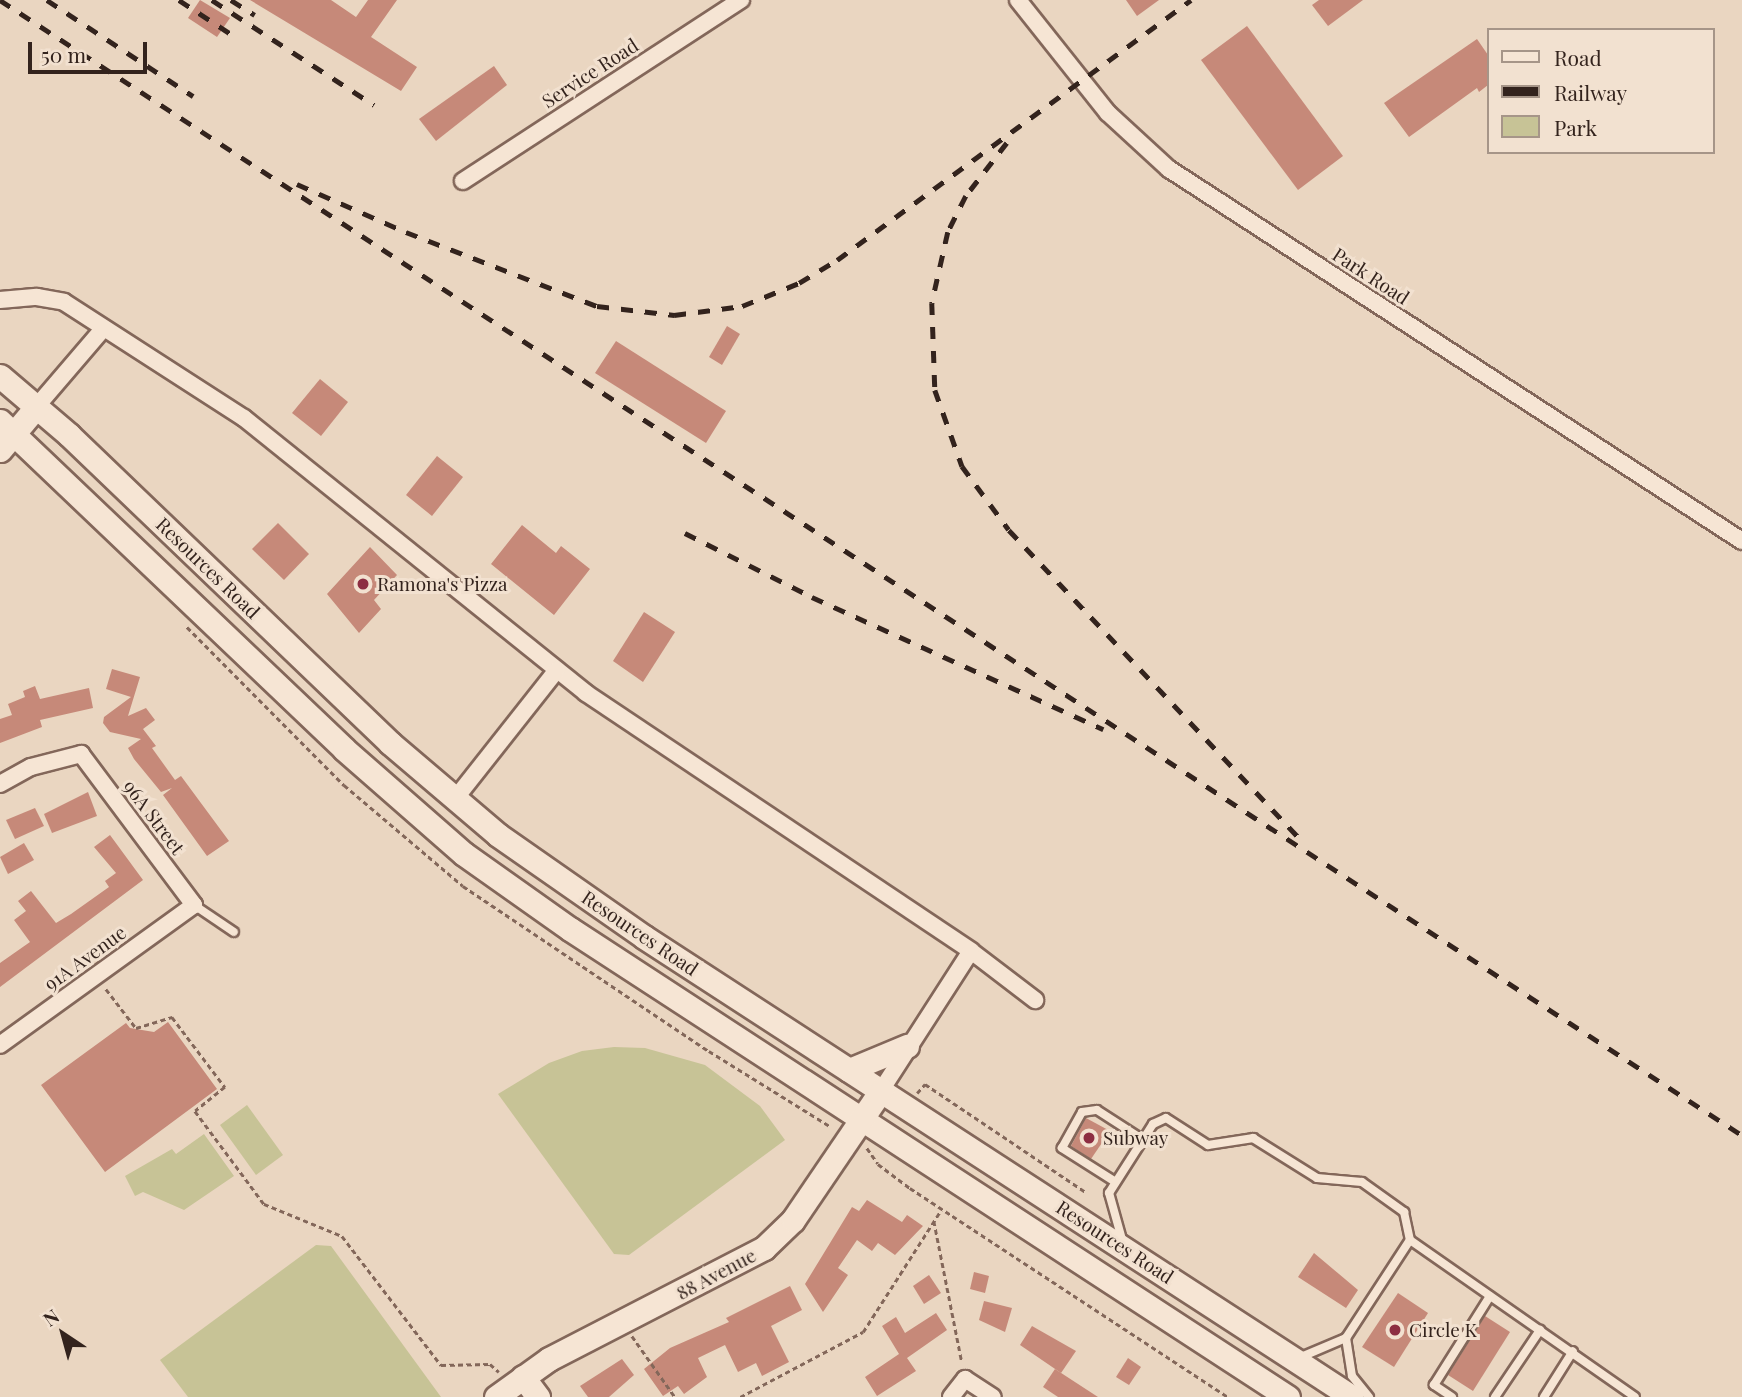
<!DOCTYPE html>
<html>
<head>
<meta charset="utf-8">
<style>
  body { margin:0 }
  #map { position:relative; width:1742px; height:1397px; overflow:hidden; background:#ead6c1; font-family:"Playfair Display",serif }
  div>[style] { position:absolute }
  [style*='--x'] { left:calc(var(--x)*1px); top:calc(var(--y)*1px); width:calc(var(--w)*1px); rotate:calc(var(--a)*1deg) }
  .green>* { inset:0; background:#c7c396 }
  .building>* { inset:0; background:#c68979 }
  .path>* { height:2.5px; margin-top:-1.25px; transform-origin:0; background:repeating-linear-gradient(90deg,#83675a 0 5px,transparent 0 8.5px) }
  .roads { filter:drop-shadow(2px 0 #83675a) drop-shadow(-2px 0 #83675a) drop-shadow(0 2px #83675a) drop-shadow(0 -2px #83675a) }
  .lane>* { height:8px; margin:-4px; padding:0 4px; transform-origin:4px; border-radius:4px; background:#f6e5d4 }
  .street>* { height:16px; margin:-8px; padding:0 8px; transform-origin:8px; border-radius:8px; background:#f6e5d4 }
  .secondary>* { height:23px; margin:-11.5px; padding:0 11.5px; transform-origin:11.5px; border-radius:11.5px; background:#f6e5d4 }
  .rail>* { height:4.5px; margin-top:-2.25px; transform-origin:0; background:repeating-linear-gradient(90deg,#33231d 0 12px,transparent 0 24px) }
  .dots>* { width:19px; height:19px; translate:-50% -50%; box-sizing:border-box; border:4px solid #f2e1d0; border-radius:50% }
  span { translate:-50% -50%; white-space:nowrap; text-align:center; line-height:1.15; -webkit-text-stroke:6px #f2e1d0; paint-order:stroke }
  .street-label { font-size:19px; color:#33231d }
  .poi-label { font-size:19px; color:#33231d }
  .left { translate:0 -50%; text-align:left }
  .legend { position:absolute; left:1487px; top:28px; width:228px; height:126px; box-sizing:border-box; background:#f2e1d0; border:2px solid #a69588; margin:0; padding:9px 12px; list-style:none; font-size:21px; color:#33231d }
  .legend li { display:flex; align-items:center; gap:14px; height:35px }
  .legend b { width:35px; border:2px solid #a69588 }
  .north { position:absolute; left:28px; top:1299px; width:70px; height:70px; -webkit-text-stroke:5px #f2e1d0; paint-order:stroke; rotate:324deg; font-size:19px; font-weight:700; line-height:28px; text-align:center; color:#33231d }
  .north::after { content:''; display:block; margin:auto; width:24px; height:32px; background:#33231d; clip-path:polygon(50% 0,100% 100%,50% 72%,0 100%) }
  .scale { position:absolute; left:28px; top:42px; width:119px; height:32px; box-sizing:border-box; border:4px solid #33231d; border-top:0; padding-left:9px; font-size:21px; line-height:24px; white-space:nowrap; color:#33231d; -webkit-text-stroke:5px #f2e1d0; paint-order:stroke }
</style>
</head>
<body>
<div id="map">
  <div class="green">
    <div style="clip-path:polygon(614px 1047px,645px 1048px,705px 1065px,760px 1106px,785px 1140px,629px 1255px,614px 1254px,498px 1094px,549px 1063px,582px 1051px)"></div>
    <div style="clip-path:polygon(247px 1105px,283px 1155px,256px 1175px,220px 1125px)"></div>
    <div style="clip-path:polygon(204px 1134px,234px 1176px,184px 1210px,143px 1192px,135px 1196px,125px 1176px,172px 1149px,176px 1154px)"></div>
    <div style="clip-path:polygon(316px 1245px,331px 1246px,441px 1397px,188px 1397px,160px 1360px)"></div>
  </div>
  <div class="building">
    <div style="clip-path:polygon(200px 0,230px 18px,217px 37px,188px 18px)"></div>
    <div style="clip-path:polygon(250px 0,331px 0,356px 17px,368px 0,397px 0,371px 37px,417px 67px,401px 91px)"></div>
    <div style="clip-path:polygon(1126px 0,1159px 0,1137px 16px)"></div>
    <div style="clip-path:polygon(1319px 0,1363px 0,1328px 26px,1312px 5px)"></div>
    <div style="clip-path:polygon(1247px 26px,1343px 156px,1298px 190px,1201px 60px)"></div>
    <div style="clip-path:polygon(1477px 39px,1488px 55px,1488px 85px,1479px 92px,1477px 88px,1409px 137px,1384px 103px)"></div>
    <div style="clip-path:polygon(494px 66px,507px 85px,436px 141px,419px 119px)"></div>
    <div style="clip-path:polygon(727px 326px,740px 334px,722px 365px,709px 357px)"></div>
    <div style="clip-path:polygon(616px 341px,726px 411px,706px 443px,595px 373px)"></div>
    <div style="clip-path:polygon(320px 379px,348px 402px,321px 436px,292px 413px)"></div>
    <div style="clip-path:polygon(437px 456px,463px 477px,432px 516px,406px 495px)"></div>
    <div style="clip-path:polygon(278px 523px,309px 554px,284px 580px,252px 549px)"></div>
    <div style="clip-path:polygon(522px 525px,556px 553px,561px 546px,590px 569px,554px 615px,491px 564px)"></div>
    <div style="clip-path:polygon(370px 547px,397px 575px,374px 600px,381px 609px,359px 633px,327px 594px)"></div>
    <div style="clip-path:polygon(644px 612px,675px 632px,643px 682px,613px 661px)"></div>
    <div style="clip-path:polygon(112px 669px,140px 677px,128px 716px,146px 708px,155px 720px,143px 729px,156px 746px,152px 748px,175px 780px,181px 776px,229px 841px,207px 856px,163px 795px,172px 788px,161px 792px,134px 759px,128px 748px,141px 739px,110px 732px,103px 723px,104px 717px,131px 697px,106px 689px)"></div>
    <div style="clip-path:polygon(35px 686px,40px 699px,89px 688px,93px 708px,40px 720px,42px 727px,0 743px,0 719px,12px 715px,8px 704px,25px 697px,23px 691px)"></div>
    <div style="clip-path:polygon(88px 792px,97px 816px,52px 833px,44px 814px)"></div>
    <div style="clip-path:polygon(35px 808px,44px 826px,15px 839px,6px 820px)"></div>
    <div style="clip-path:polygon(110px 835px,143px 880px,0 987px,0 963px,30px 942px,14px 920px,26px 911px,18px 901px,31px 891px,56px 923px,71px 914px,109px 887px,105px 881px,116px 873px,94px 847px)"></div>
    <div style="clip-path:polygon(24px 843px,34px 860px,8px 874px,0 857px)"></div>
    <div style="clip-path:polygon(168px 1022px,217px 1089px,105px 1172px,41px 1085px,126px 1023px,130px 1028px,154px 1032px)"></div>
    <div style="clip-path:polygon(1086px 1118px,1110px 1131px,1091px 1159px,1071px 1146px)"></div>
    <div style="clip-path:polygon(867px 1200px,902px 1222px,907px 1215px,923px 1226px,895px 1255px,878px 1243px,872px 1251px,857px 1240px,838px 1268px,848px 1275px,823px 1312px,805px 1284px,852px 1207px,859px 1211px)"></div>
    <div style="clip-path:polygon(1314px 1253px,1358px 1290px,1346px 1308px,1298px 1277px)"></div>
    <div style="clip-path:polygon(974px 1272px,989px 1276px,985px 1293px,970px 1289px)"></div>
    <div style="clip-path:polygon(929px 1275px,941px 1293px,924px 1304px,913px 1286px)"></div>
    <div style="clip-path:polygon(790px 1286px,802px 1310px,771px 1326px,789px 1362px,762px 1376px,756px 1363px,738px 1372px,725px 1345px,698px 1358px,707px 1377px,684px 1394px,678px 1386px,663px 1396px,644px 1369px,670px 1348px,729px 1322px,726px 1318px)"></div>
    <div style="clip-path:polygon(1398px 1293px,1428px 1313px,1394px 1367px,1362px 1347px)"></div>
    <div style="clip-path:polygon(984px 1301px,1012px 1308px,1005px 1332px,979px 1320px)"></div>
    <div style="clip-path:polygon(936px 1313px,947px 1330px,907px 1358px,916px 1371px,877px 1396px,865px 1377px,899px 1354px,882px 1326px,896px 1317px,905px 1333px)"></div>
    <div style="clip-path:polygon(1485px 1316px,1510px 1332px,1473px 1391px,1448px 1375px)"></div>
    <div style="clip-path:polygon(1032px 1326px,1076px 1351px,1061px 1373px,1020px 1345px)"></div>
    <div style="clip-path:polygon(1128px 1358px,1141px 1367px,1129px 1385px,1116px 1377px)"></div>
    <div style="clip-path:polygon(622px 1359px,634px 1375px,609px 1397px,588px 1397px,580px 1386px)"></div>
    <div style="clip-path:polygon(1055px 1369px,1098px 1397px,1058px 1397px,1043px 1387px)"></div>
  </div>
  <div class="path">
    <div style="--x:187;--y:627;--w:223;--a:45.2"></div>
    <div style="--x:344;--y:785;--w:156;--a:40.3"></div>
    <div style="--x:463;--y:886;--w:296;--a:33.9"></div>
    <div style="--x:709;--y:1051;--w:144;--a:31.9"></div>
    <div style="--x:106;--y:989;--w:49;--a:52.4"></div>
    <div style="--x:136;--y:1028;--w:38;--a:-17"></div>
    <div style="--x:172;--y:1017;--w:88;--a:52.9"></div>
    <div style="--x:225;--y:1087;--w:38;--a:141"></div>
    <div style="--x:195;--y:1111;--w:116;--a:53.4"></div>
    <div style="--x:264;--y:1204;--w:84;--a:22.3"></div>
    <div style="--x:342;--y:1236;--w:163;--a:52.5"></div>
    <div style="--x:441;--y:1365;--w:49;--a:-1.2"></div>
    <div style="--x:490;--y:1364;--w:12;--a:42"></div>
    <div style="--x:917;--y:1093;--w:12;--a:-48"></div>
    <div style="--x:925;--y:1084;--w:194;--a:33.9"></div>
    <div style="--x:867;--y:1148;--w:19;--a:55"></div>
    <div style="--x:878;--y:1164;--w:40;--a:37"></div>
    <div style="--x:910;--y:1188;--w:381;--a:33.3"></div>
    <div style="--x:934;--y:1221;--w:144;--a:78.8"></div>
    <div style="--x:632;--y:1336;--w:75;--a:54.8"></div>
    <div style="--x:740;--y:1397;--w:139;--a:-27.9"></div>
    <div style="--x:863;--y:1332;--w:145;--a:-57.4"></div>
  </div>
  <div class="roads">
    <div class="lane">
      <div style="--x:194;--y:905;--w:48;--a:34"></div>
      <div style="--x:1114;--y:1181;--w:62;--a:-147.6"></div>
      <div style="--x:1062;--y:1148;--w:41;--a:-60.9"></div>
      <div style="--x:1082;--y:1112;--w:15;--a:-8"></div>
      <div style="--x:1097;--y:1110;--w:54;--a:32.8"></div>
      <div style="--x:1123;--y:1243;--w:52;--a:-105.6"></div>
      <div style="--x:1109;--y:1193;--w:82;--a:-57.5"></div>
      <div style="--x:1153;--y:1124;--w:14;--a:-25"></div>
      <div style="--x:1166;--y:1118;--w:50;--a:32.7"></div>
      <div style="--x:1208;--y:1145;--w:46;--a:-8.8"></div>
      <div style="--x:1253;--y:1138;--w:75;--a:32"></div>
      <div style="--x:1317;--y:1178;--w:45;--a:5.1"></div>
      <div style="--x:1362;--y:1182;--w:52;--a:35.5"></div>
      <div style="--x:1404;--y:1212;--w:29;--a:78"></div>
      <div style="--x:1346;--y:1338;--w:38;--a:81"></div>
      <div style="--x:1352;--y:1376;--w:27;--a:51"></div>
      <div style="--x:1301;--y:1357;--w:49;--a:-22.9"></div>
      <div style="--x:1346;--y:1338;--w:117;--a:-56.9"></div>
      <div style="--x:1410;--y:1240;--w:274;--a:34.9"></div>
      <div style="--x:1452;--y:1397;--w:22;--a:-146"></div>
      <div style="--x:1434;--y:1385;--w:105;--a:-57.8"></div>
      <div style="--x:1495;--y:1397;--w:81;--a:-56.1"></div>
      <div style="--x:1544;--y:1397;--w:54;--a:-57.8"></div>
    </div>
    <div class="street">
      <div style="--x:1018;--y:0;--w:144;--a:51.5"></div>
      <div style="--x:1108;--y:113;--w:83;--a:42.6"></div>
      <div style="--x:1169;--y:169;--w:683;--a:32.99"></div>
      <div style="--x:463;--y:181;--w:332;--a:-33.1"></div>
      <div style="--x:0;--y:300;--w:37;--a:-5"></div>
      <div style="--x:37;--y:297;--w:27;--a:10"></div>
      <div style="--x:64;--y:302;--w:214;--a:32.8"></div>
      <div style="--x:244;--y:418;--w:439;--a:38.8"></div>
      <div style="--x:586;--y:693;--w:463;--a:33.8"></div>
      <div style="--x:971;--y:951;--w:81;--a:37.4"></div>
      <div style="--x:37;--y:406;--w:101;--a:-49.4"></div>
      <div style="--x:0;--y:784;--w:35;--a:-29"></div>
      <div style="--x:31;--y:767;--w:52;--a:-14.6"></div>
      <div style="--x:81;--y:754;--w:189;--a:53.2"></div>
      <div style="--x:194;--y:905;--w:239;--a:144.2"></div>
      <div style="--x:455;--y:799;--w:164;--a:-51.7"></div>
      <div style="--x:882;--y:1089;--w:164;--a:-57.2"></div>
      <div style="--x:951;--y:1397;--w:23;--a:-52"></div>
      <div style="--x:965;--y:1379;--w:33;--a:33"></div>
    </div>
    <div class="secondary">
      <div style="--x:0;--y:376;--w:91;--a:40.5"></div>
      <div style="--x:69;--y:435;--w:445;--a:43.8"></div>
      <div style="--x:390;--y:743;--w:142;--a:40.4"></div>
      <div style="--x:498;--y:835;--w:178;--a:34.9"></div>
      <div style="--x:644;--y:937;--w:844;--a:33.01"></div>
      <div style="--x:0;--y:421;--w:475;--a:43.6"></div>
      <div style="--x:344;--y:749;--w:159;--a:41.2"></div>
      <div style="--x:464;--y:854;--w:130;--a:35.3"></div>
      <div style="--x:570;--y:929;--w:857;--a:33.1"></div>
      <div style="--x:0;--y:450;--w:57;--a:-49.9"></div>
      <div style="--x:849;--y:1070;--w:63;--a:-22.5"></div>
      <div style="--x:523;--y:1377;--w:25;--a:53"></div>
      <div style="--x:496;--y:1397;--w:65;--a:-35.6"></div>
      <div style="--x:549;--y:1359;--w:242;--a:-27.3"></div>
      <div style="--x:764;--y:1248;--w:40;--a:-44"></div>
      <div style="--x:793;--y:1220;--w:158;--a:-55.8"></div>
    </div>
  </div>
  <div class="rail">
    <div style="--x:0;--y:0;--w:2079;--a:33.09"></div>
    <div style="--x:47;--y:0;--w:175;--a:33.3"></div>
    <div style="--x:179;--y:0;--w:62;--a:33.2"></div>
    <div style="--x:212;--y:0;--w:193;--a:32.9"></div>
    <div style="--x:231;--y:0;--w:28;--a:32"></div>
    <div style="--x:1007;--y:143;--w:67;--a:127.7"></div>
    <div style="--x:966;--y:196;--w:40;--a:116.6"></div>
    <div style="--x:948;--y:232;--w:73;--a:102.7"></div>
    <div style="--x:932;--y:303;--w:87;--a:88"></div>
    <div style="--x:935;--y:390;--w:81;--a:70.4"></div>
    <div style="--x:962;--y:466;--w:79;--a:53.7"></div>
    <div style="--x:1009;--y:530;--w:423;--a:46.7"></div>
    <div style="--x:297;--y:184;--w:119;--a:23.8"></div>
    <div style="--x:406;--y:232;--w:205;--a:21.2"></div>
    <div style="--x:597;--y:306;--w:78;--a:6.7"></div>
    <div style="--x:674;--y:315;--w:69;--a:-7.5"></div>
    <div style="--x:742;--y:306;--w:61;--a:-22"></div>
    <div style="--x:799;--y:283;--w:44;--a:-31.2"></div>
    <div style="--x:837;--y:260;--w:439;--a:-36.3"></div>
    <div style="--x:685;--y:533;--w:142;--a:26.7"></div>
    <div style="--x:812;--y:597;--w:320;--a:24.4"></div>
  </div>
  <div class="dots">
    <div style="left:363px;top:584px;background:#8d2e42"></div>
    <div style="left:1089px;top:1138px;background:#8d2e42"></div>
    <div style="left:1395px;top:1330px;background:#8d2e42"></div>
  </div>
  <div class="street-label">
    <span style="left:590px;top:73px;rotate:-33deg">Service Road</span>
    <span style="left:1371px;top:276px;rotate:33deg">Park Road</span>
    <span style="left:208px;top:568px;rotate:44deg">Resources Road</span>
    <span style="left:154px;top:817px;rotate:53deg">96A Street</span>
    <span style="left:640px;top:933px;rotate:34deg">Resources Road</span>
    <span style="left:85px;top:958px;rotate:-36deg">91A Avenue</span>
    <span style="left:1115px;top:1242px;rotate:33deg">Resources Road</span>
    <span style="left:716px;top:1274px;rotate:-28deg">88 Avenue</span>
  </div>
  <div class="poi-label">
    <span class="left" style="left:377px;top:584px">Ramona's Pizza</span>
    <span class="left" style="left:1103px;top:1138px">Subway</span>
    <span class="left" style="left:1409px;top:1330px">Circle K</span>
  </div>
  <ul class="legend">
  <li><b style="height:9px;background:#f6e5d4"></b>Road</li>
  <li><b style="height:9px;background:#33231d"></b>Railway</li>
  <li><b style="height:19px;background:#c7c396"></b>Park</li>
  </ul>
  <div class="north">N</div>
  <div class="scale">50 m</div>
</div>
</body>
</html>
